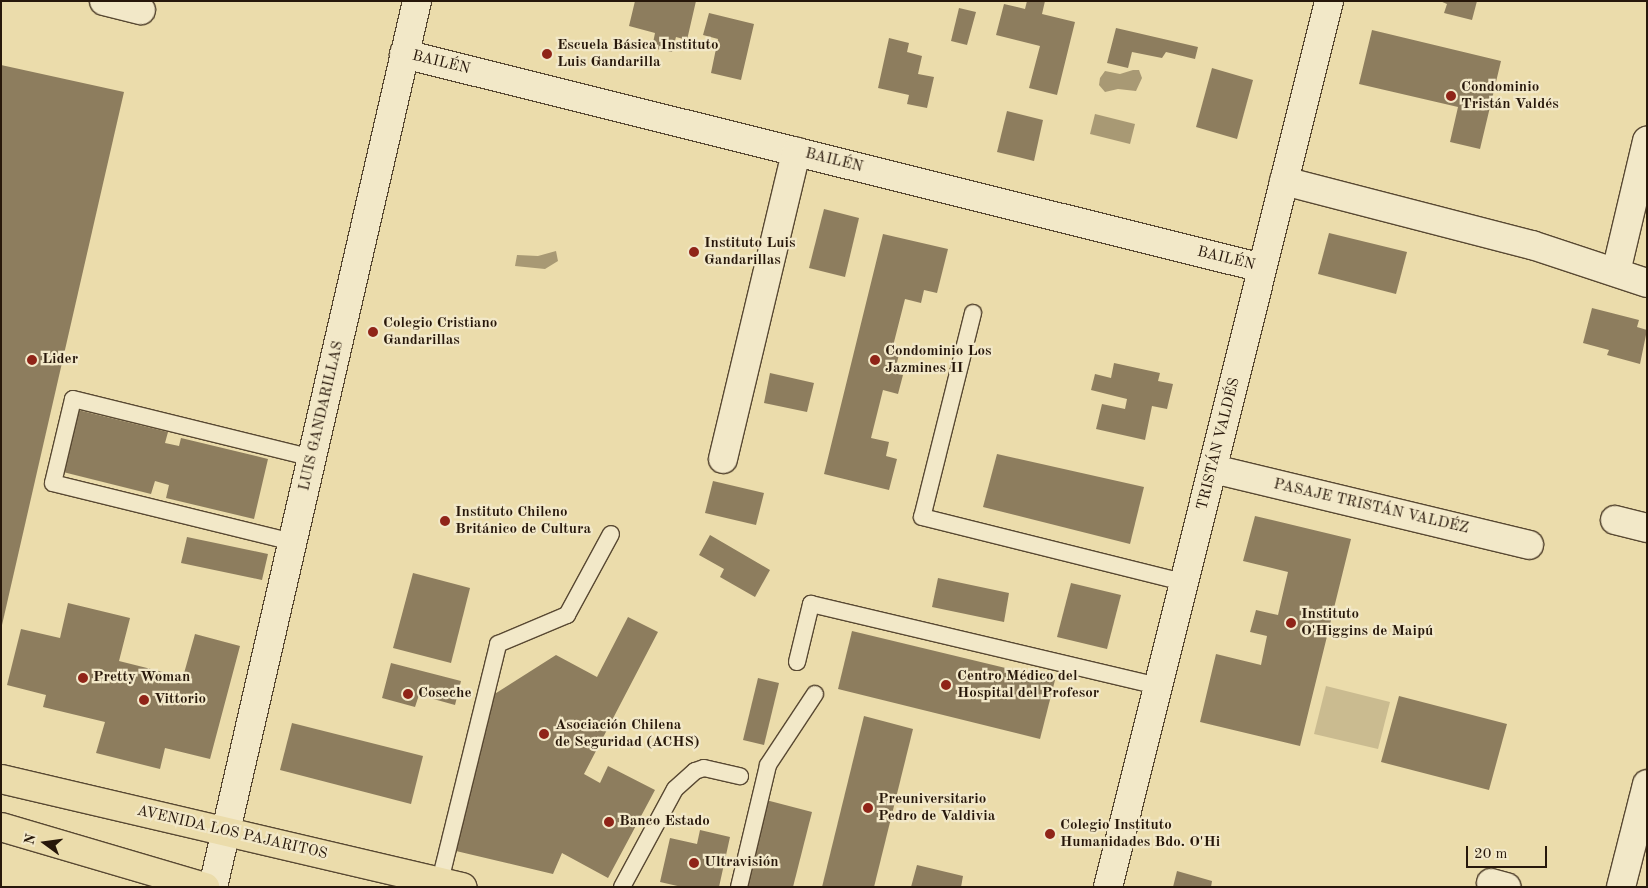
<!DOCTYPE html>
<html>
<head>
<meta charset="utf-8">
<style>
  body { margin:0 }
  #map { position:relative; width:1648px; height:888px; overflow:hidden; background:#ebdcab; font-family:"Old Standard TT",serif }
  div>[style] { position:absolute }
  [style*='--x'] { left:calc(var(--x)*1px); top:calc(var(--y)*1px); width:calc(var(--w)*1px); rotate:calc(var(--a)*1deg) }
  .green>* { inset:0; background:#cabb90 }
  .water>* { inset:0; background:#a89974 }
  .building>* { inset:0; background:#8d7d5e }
  .roads { filter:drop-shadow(1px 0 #584832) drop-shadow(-1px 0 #584832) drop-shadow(0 1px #584832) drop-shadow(0 -1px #584832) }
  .service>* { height:16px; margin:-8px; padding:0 8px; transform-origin:8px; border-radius:8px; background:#f2e8c8 }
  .minor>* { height:28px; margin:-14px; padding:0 14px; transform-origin:14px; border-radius:14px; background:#f2e8c8 }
  .tertiary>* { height:28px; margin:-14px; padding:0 14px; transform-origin:14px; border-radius:14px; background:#f2e8c8 }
  .primary>* { height:28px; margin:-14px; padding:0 14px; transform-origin:14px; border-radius:14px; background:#ebdcab }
  .dots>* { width:14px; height:14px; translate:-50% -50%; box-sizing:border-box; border:2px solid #f2e8c8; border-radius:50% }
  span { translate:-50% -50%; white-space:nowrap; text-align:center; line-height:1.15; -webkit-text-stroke:4.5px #f2e8c8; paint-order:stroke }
  .poi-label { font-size:15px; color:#27170a; font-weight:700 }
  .left { translate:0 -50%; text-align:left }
  .street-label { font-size:15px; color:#27170a }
  .frame { position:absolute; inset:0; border:2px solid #27170a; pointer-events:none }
  .north { position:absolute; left:20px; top:818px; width:50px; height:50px; -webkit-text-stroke:4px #f2e8c8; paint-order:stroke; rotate:284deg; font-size:14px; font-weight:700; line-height:20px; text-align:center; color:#27170a }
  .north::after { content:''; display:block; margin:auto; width:18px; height:22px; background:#27170a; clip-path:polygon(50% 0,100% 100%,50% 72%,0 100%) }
  .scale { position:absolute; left:1466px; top:846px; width:81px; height:22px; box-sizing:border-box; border:2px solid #27170a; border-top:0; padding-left:6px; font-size:15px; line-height:18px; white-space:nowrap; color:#27170a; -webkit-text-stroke:4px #f2e8c8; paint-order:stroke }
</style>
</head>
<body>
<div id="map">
  <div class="green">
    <div style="clip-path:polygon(1326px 686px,1390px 702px,1378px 749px,1314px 734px)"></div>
  </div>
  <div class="water">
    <div style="clip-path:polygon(1133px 70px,1139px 70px,1142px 78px,1136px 91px,1118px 89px,1105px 92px,1099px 85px,1100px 78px,1105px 71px,1120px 74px)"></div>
    <div style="clip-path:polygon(1095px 114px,1135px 124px,1130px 144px,1090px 134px)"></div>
    <div style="clip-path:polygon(556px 251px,558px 261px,545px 269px,515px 266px,517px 255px,538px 256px)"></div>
  </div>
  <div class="building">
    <div style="clip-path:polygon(635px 1px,696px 1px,687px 40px,676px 37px,672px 52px,652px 48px,655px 33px,629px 26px)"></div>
    <div style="clip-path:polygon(1027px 1px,1045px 1px,1042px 14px,1075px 22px,1057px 95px,1029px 88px,1040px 46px,996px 35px,1004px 4px,1025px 9px)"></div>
    <div style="clip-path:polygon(1440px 1px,1477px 1px,1472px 20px,1444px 13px,1447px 4px)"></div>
    <div style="clip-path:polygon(959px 8px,976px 12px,967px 45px,951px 41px)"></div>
    <div style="clip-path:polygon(709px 13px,754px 24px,741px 80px,711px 73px,718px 39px,703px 35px)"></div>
    <div style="clip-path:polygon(1116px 28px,1198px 47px,1195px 59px,1166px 52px,1162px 58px,1132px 52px,1128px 68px,1107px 63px)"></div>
    <div style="clip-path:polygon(1372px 30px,1501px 61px,1480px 149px,1450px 142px,1458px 107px,1359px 84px)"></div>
    <div style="clip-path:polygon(889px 38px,909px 43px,907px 52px,922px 56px,918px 74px,934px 77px,927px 108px,907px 104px,909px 95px,878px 88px)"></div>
    <div style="clip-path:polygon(1px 65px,124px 92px,2px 625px,1px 625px)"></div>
    <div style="clip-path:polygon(1212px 68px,1253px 80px,1237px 139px,1196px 127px)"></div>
    <div style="clip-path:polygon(1007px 111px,1043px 120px,1034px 161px,997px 152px)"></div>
    <div style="clip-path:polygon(824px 209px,859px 218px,845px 277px,809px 268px)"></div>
    <div style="clip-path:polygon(1329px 233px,1407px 252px,1396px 294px,1318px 274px)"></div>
    <div style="clip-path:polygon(883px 234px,948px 249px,937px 293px,924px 290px,921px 303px,905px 299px,893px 346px,901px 348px,894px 373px,903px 375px,898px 394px,883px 390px,871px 438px,889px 442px,886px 456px,897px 459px,889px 490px,824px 474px)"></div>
    <div style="clip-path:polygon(1592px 308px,1639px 320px,1637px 327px,1647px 330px,1640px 364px,1607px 355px,1609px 350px,1583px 343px)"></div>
    <div style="clip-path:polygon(1114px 363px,1160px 373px,1158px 381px,1173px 384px,1167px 409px,1152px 406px,1145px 440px,1096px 429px,1102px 404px,1125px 409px,1127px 399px,1091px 390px,1095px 374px,1111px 378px)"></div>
    <div style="clip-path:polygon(770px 373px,814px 383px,807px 412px,764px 403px)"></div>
    <div style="clip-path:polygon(78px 410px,168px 432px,165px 443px,179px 446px,181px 438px,268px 459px,254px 519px,166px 498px,169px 485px,155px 481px,151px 494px,63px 472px)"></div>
    <div style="clip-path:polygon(997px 454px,1144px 487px,1130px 544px,983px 507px)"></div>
    <div style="clip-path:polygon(713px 481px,764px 493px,756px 525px,705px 513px)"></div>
    <div style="clip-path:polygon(1255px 516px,1351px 539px,1300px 746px,1200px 722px,1216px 654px,1261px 665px,1267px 636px,1250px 632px,1256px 610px,1278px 615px,1288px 572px,1243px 561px)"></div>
    <div style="clip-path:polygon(710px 535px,770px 570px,755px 597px,720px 577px,724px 569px,699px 555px)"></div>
    <div style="clip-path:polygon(187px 537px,268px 554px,262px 580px,181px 563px)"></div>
    <div style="clip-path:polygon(413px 573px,470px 588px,451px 663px,393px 648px)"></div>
    <div style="clip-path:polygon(938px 578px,1009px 593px,1004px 622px,932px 607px)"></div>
    <div style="clip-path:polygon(1071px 583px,1121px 595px,1107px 649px,1057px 637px)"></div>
    <div style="clip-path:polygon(68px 603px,130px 618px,119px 661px,183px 677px,195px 634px,240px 646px,210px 759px,165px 748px,160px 769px,96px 753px,105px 722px,43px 707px,46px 695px,7px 685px,21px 629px,60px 638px)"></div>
    <div style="clip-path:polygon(628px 617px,658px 632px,584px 774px,600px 783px,608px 766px,655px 790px,608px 878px,562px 853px,553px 874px,456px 851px,493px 695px,556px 655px,597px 677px)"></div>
    <div style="clip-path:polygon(852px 631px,1055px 680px,1040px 739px,838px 689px)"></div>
    <div style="clip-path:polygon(391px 663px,461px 681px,455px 705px,419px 695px,415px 707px,382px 698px)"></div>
    <div style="clip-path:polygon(758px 678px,779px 683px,764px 745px,743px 740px)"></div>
    <div style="clip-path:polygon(1399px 696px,1507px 724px,1489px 790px,1381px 762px)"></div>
    <div style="clip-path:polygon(864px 716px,913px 729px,874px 887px,822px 887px)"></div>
    <div style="clip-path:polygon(292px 723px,423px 756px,411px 804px,280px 770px)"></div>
    <div style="clip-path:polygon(766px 800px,812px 812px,793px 887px,745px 887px)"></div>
    <div style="clip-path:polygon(700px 830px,730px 837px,719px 887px,682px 887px,660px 882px,670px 838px,697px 844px)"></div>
    <div style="clip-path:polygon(917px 865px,963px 876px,961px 887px,911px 887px)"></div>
    <div style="clip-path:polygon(1177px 871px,1212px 881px,1211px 887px,1173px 887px)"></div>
  </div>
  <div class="roads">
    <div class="service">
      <div style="--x:973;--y:313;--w:210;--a:104"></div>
      <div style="--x:922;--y:517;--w:269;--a:14"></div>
      <div style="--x:293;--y:542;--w:247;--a:-166.2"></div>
      <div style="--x:53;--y:483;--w:86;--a:-76.6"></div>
      <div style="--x:73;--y:399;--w:247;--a:13.8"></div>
      <div style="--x:797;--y:662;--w:60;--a:-76.4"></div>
      <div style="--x:811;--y:604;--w:356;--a:13.3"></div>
      <div style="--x:440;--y:881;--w:244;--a:-76.2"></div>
      <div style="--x:498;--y:644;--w:75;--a:-22.8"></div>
      <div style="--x:567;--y:615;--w:92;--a:-61.5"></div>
      <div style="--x:622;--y:887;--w:111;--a:-61.6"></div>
      <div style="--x:675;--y:789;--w:27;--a:-42"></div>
      <div style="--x:695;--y:771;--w:9;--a:-18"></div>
      <div style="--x:704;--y:768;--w:37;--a:13"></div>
      <div style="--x:739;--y:887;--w:125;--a:-76.6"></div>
      <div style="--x:768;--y:765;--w:85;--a:-56.5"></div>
    </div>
    <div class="minor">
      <div style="--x:104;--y:1;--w:38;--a:14"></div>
      <div style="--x:404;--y:54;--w:884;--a:14"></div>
      <div style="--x:1284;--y:181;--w:256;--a:14.5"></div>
      <div style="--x:1532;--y:245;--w:121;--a:18.3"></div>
      <div style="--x:1616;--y:272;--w:135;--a:-76.7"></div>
      <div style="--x:723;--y:459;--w:316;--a:-76.6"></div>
      <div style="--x:1213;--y:469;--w:325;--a:13.5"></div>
      <div style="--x:1615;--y:520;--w:33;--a:14"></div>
      <div style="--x:1491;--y:883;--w:16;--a:15"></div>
      <div style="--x:1621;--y:887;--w:106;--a:-75.8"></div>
    </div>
    <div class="tertiary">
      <div style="--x:213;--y:887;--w:909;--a:-77.03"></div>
      <div style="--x:1108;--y:887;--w:913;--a:-75.99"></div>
    </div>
    <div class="primary">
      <div style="--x:1;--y:779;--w:474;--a:13.2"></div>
      <div style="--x:1;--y:827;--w:213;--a:16.4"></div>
    </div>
  </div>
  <div class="dots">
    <div style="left:547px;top:54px;background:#8f2418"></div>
    <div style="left:1451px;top:96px;background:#8f2418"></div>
    <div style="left:694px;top:252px;background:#8f2418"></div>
    <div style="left:373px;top:332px;background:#8f2418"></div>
    <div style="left:32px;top:360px;background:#8f2418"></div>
    <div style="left:875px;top:360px;background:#8f2418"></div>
    <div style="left:445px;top:521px;background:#8f2418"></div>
    <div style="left:1291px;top:623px;background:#8f2418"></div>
    <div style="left:83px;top:678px;background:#8f2418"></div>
    <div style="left:946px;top:685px;background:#8f2418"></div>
    <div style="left:408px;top:694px;background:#8f2418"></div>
    <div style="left:144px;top:700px;background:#8f2418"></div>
    <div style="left:544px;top:734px;background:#8f2418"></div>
    <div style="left:868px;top:808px;background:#8f2418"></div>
    <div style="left:609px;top:822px;background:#8f2418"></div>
    <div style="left:1050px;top:834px;background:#8f2418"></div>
    <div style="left:694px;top:863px;background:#8f2418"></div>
  </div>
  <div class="poi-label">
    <span class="left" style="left:557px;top:54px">Escuela Básica Instituto<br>Luis Gandarilla</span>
    <span class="left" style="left:1461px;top:96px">Condominio<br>Tristán Valdés</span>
    <span class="left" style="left:704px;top:252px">Instituto Luis<br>Gandarillas</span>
    <span class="left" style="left:383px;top:332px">Colegio Cristiano<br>Gandarillas</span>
    <span class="left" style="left:885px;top:360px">Condominio Los<br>Jazmines II</span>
    <span class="left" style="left:42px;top:360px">Lider</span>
    <span class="left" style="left:455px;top:521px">Instituto Chileno<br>Británico de Cultura</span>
    <span class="left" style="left:1301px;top:623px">Instituto<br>O'Higgins de Maipú</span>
    <span class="left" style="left:957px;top:685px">Centro Médico del<br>Hospital del Profesor</span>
    <span class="left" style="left:93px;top:678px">Pretty Woman</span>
    <span class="left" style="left:418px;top:694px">Coseche</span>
    <span class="left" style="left:154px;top:700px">Vittorio</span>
    <span class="left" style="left:555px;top:734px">Asociación Chilena<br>de Seguridad (ACHS)</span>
    <span class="left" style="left:878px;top:808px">Preuniversitario<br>Pedro de Valdivia</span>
    <span class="left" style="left:619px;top:822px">Banco Estado</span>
    <span class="left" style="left:1060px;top:834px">Colegio Instituto<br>Humanidades Bdo. O'Hi</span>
    <span class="left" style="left:704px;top:863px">Ultravisión</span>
  </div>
  <div class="street-label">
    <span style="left:441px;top:63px;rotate:14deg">BAILÉN</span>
    <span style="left:834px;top:161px;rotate:14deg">BAILÉN</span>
    <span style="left:1226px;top:259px;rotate:14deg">BAILÉN</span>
    <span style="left:322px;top:416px;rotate:-77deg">LUIS GANDARILLAS</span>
    <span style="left:1219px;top:444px;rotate:-76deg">TRISTÁN VALDÉS</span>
    <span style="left:1371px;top:507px;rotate:13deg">PASAJE TRISTÁN VALDÉZ</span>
    <span style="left:232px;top:833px;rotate:13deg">AVENIDA LOS PAJARITOS</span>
  </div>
  <div class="frame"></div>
  <div class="north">N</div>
  <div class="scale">20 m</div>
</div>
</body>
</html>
